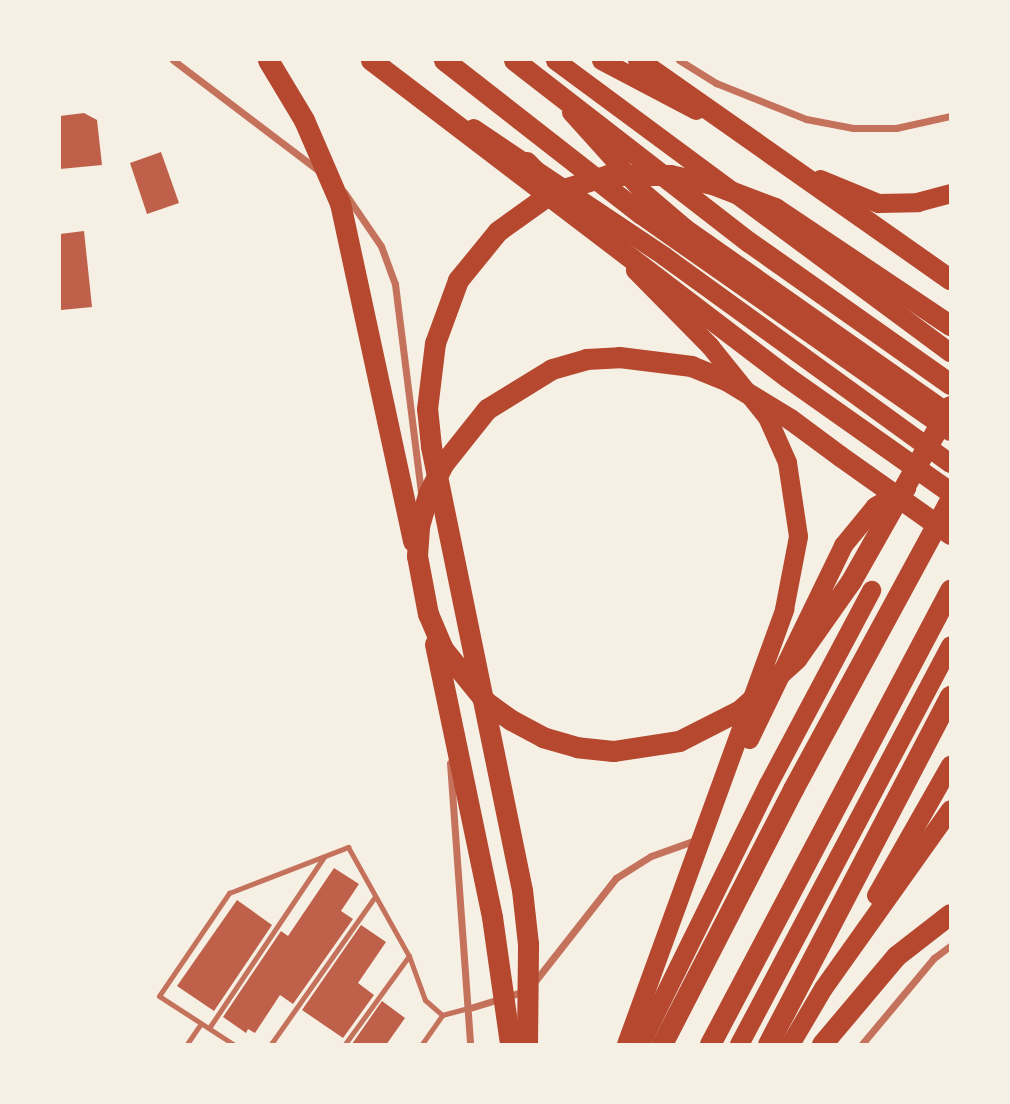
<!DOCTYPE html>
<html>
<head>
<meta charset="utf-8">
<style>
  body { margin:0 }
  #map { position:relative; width:1010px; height:1104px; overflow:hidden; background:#f6efe4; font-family:"Public Sans",sans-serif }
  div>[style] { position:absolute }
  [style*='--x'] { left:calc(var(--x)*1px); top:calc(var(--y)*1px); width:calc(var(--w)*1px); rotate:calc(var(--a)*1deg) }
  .building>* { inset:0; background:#bf614a }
  .service>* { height:5px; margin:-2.5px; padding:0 2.5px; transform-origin:2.5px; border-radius:2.5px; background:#c5725c }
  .minor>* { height:7px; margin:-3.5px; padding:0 3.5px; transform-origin:3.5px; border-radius:3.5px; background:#c5725c }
  .trunk>* { height:19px; margin:-9.5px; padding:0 9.5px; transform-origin:9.5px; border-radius:9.5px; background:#b5482f }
  .motorway>* { height:21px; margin:-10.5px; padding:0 10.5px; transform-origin:10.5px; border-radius:10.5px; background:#b5482f }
  span { translate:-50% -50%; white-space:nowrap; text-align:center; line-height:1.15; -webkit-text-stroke:5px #f6efe4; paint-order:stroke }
  .frame { position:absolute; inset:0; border:61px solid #f6efe4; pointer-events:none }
</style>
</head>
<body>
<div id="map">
  <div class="building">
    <div style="clip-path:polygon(84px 113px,97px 120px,102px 165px,60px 169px,60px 116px)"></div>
    <div style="clip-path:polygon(161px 152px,179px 203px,147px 214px,130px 163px)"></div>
    <div style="clip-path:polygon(84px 231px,92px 307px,61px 310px,60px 234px)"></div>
    <div style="clip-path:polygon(334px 868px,359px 884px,341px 911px,353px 919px,293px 1004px,280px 995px,255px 1033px,248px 1029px,246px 1033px,223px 1017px,281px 931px,288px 936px)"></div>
    <div style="clip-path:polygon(237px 900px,272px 925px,214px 1011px,177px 986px)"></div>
    <div style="clip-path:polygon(361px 925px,386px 942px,358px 983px,374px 995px,343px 1038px,302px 1010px)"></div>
    <div style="clip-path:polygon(382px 1001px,405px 1018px,386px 1045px,352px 1044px)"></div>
  </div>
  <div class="service">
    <div style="--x:209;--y:1028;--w:206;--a:-56.1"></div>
    <div style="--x:187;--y:1044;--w:25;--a:-56"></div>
    <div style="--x:233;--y:1044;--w:88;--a:-147"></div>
    <div style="--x:159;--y:996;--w:125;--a:-55.8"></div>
    <div style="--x:229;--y:893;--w:128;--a:-21.1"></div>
    <div style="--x:348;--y:847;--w:125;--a:60.8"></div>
    <div style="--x:409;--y:956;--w:47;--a:70"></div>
    <div style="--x:425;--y:1000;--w:23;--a:41"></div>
    <div style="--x:271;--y:1044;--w:179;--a:-54.8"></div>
    <div style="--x:345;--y:1044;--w:109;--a:-54"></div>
    <div style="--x:422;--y:1044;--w:35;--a:-55"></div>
    <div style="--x:442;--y:1015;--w:28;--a:-15"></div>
  </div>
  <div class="minor">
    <div style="--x:173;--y:60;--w:183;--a:37.2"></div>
    <div style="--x:679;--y:60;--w:44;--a:31.9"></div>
    <div style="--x:716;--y:83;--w:97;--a:21.8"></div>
    <div style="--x:806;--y:119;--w:48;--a:10.8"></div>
    <div style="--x:853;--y:128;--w:43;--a:0"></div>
    <div style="--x:896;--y:128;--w:55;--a:-12.5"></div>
    <div style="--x:344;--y:192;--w:65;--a:55.6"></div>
    <div style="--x:381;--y:246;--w:40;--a:69.8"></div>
    <div style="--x:395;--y:284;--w:211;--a:82.9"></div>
    <div style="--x:450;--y:763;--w:282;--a:85.9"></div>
    <div style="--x:532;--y:985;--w:136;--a:-51.9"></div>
    <div style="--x:616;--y:878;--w:41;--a:-32.2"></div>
    <div style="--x:651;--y:856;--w:48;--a:-19.6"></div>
    <div style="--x:470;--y:1008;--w:54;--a:-17.1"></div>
    <div style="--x:862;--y:1044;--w:112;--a:-50.1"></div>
    <div style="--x:934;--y:958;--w:20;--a:-37"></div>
  </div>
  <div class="trunk">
    <div style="--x:555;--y:60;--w:491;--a:36.5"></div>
    <div style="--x:601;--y:60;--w:107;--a:27.8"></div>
    <div style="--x:571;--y:112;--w:109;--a:48"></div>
    <div style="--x:644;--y:193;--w:54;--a:40.5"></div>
    <div style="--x:685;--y:228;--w:324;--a:35.1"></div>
    <div style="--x:473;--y:128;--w:230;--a:33.8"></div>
    <div style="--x:664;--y:256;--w:353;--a:35.9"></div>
    <div style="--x:527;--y:161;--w:50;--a:45.8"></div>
    <div style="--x:820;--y:179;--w:63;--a:22.5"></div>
    <div style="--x:878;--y:203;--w:39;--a:-1"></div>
    <div style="--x:917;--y:202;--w:34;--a:-15"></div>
    <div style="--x:749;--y:739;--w:216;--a:-64.1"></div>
    <div style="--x:843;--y:545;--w:50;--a:-50.6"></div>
    <div style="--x:875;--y:506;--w:36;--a:-30"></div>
    <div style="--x:876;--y:895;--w:150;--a:-60.4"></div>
    <div style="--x:626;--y:1044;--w:463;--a:-70"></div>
    <div style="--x:784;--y:609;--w:74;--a:-79.1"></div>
    <div style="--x:798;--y:536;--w:75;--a:-98.5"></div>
    <div style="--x:787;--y:462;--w:49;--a:-114"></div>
    <div style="--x:767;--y:417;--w:91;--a:-128.8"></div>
    <div style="--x:710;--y:346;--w:107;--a:-134.6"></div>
    <div style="--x:640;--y:1044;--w:290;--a:-63.8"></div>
    <div style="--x:768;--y:784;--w:220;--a:-62"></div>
    <div style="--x:739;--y:1044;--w:451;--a:-62.1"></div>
    <div style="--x:790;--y:1044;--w:65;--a:-59.5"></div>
    <div style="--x:823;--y:988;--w:219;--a:-54.6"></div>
  </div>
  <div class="motorway">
    <div style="--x:268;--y:60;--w:70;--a:59"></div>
    <div style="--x:304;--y:120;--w:90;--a:66.6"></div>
    <div style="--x:340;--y:203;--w:346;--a:77.8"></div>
    <div style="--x:371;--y:60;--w:523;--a:37.31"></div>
    <div style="--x:787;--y:377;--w:199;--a:35.2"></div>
    <div style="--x:444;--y:60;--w:249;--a:38"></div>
    <div style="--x:640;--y:213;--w:378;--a:35"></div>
    <div style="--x:514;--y:60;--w:297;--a:37.8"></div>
    <div style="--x:749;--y:242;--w:246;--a:35.2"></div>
    <div style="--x:638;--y:60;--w:381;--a:35.1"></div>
    <div style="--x:950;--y:406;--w:201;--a:119.5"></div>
    <div style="--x:851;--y:581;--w:95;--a:125.2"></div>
    <div style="--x:796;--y:659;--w:76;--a:137.7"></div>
    <div style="--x:740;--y:710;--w:68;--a:153.1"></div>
    <div style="--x:679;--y:741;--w:67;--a:171.4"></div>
    <div style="--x:613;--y:751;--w:36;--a:-174"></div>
    <div style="--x:577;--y:747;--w:35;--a:-164"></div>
    <div style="--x:543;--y:737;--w:36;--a:-152"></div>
    <div style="--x:511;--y:720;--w:31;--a:-144"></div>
    <div style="--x:486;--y:702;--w:68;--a:-129.1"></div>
    <div style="--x:443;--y:649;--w:38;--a:-113"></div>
    <div style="--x:428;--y:614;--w:59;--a:-100.7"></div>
    <div style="--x:417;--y:556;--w:30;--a:-86"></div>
    <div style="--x:419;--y:526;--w:35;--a:-74"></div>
    <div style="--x:429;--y:492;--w:33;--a:-63"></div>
    <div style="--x:444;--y:463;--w:69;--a:-51.5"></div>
    <div style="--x:487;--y:409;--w:76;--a:-31.6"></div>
    <div style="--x:552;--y:369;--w:35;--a:-16"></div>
    <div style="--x:586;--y:359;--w:33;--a:-3"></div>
    <div style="--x:619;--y:357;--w:73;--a:7.1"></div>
    <div style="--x:691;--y:366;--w:38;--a:22"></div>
    <div style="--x:726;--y:380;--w:75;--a:31.4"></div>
    <div style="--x:790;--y:419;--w:62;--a:36.5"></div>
    <div style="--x:840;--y:456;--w:135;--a:35.3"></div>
    <div style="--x:435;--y:644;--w:279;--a:78.2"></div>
    <div style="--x:492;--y:917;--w:128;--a:81.9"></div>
    <div style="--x:527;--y:1044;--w:100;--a:-89.4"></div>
    <div style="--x:528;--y:944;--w:54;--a:-96.3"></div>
    <div style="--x:522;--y:890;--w:453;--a:-101.6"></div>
    <div style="--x:431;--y:446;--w:37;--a:-96"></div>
    <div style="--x:427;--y:409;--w:66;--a:-83.1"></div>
    <div style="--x:435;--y:343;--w:67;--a:-69.9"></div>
    <div style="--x:458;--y:280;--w:63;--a:-50.8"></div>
    <div style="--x:498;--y:231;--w:65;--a:-35.6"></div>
    <div style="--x:551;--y:193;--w:60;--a:-17.5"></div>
    <div style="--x:608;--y:175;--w:62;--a:0"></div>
    <div style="--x:670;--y:175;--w:43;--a:12.1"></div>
    <div style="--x:712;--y:184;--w:67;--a:20.9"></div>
    <div style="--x:775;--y:208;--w:211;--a:33.8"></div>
    <div style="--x:662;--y:1044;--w:287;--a:-62.8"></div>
    <div style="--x:793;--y:789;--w:329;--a:-61.5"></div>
    <div style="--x:710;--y:1044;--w:514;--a:-62.14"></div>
    <div style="--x:768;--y:1044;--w:393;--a:-62.4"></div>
    <div style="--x:822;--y:1044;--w:115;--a:-49.9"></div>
    <div style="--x:896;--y:956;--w:68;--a:-37.9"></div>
  </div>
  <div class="frame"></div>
</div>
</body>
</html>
